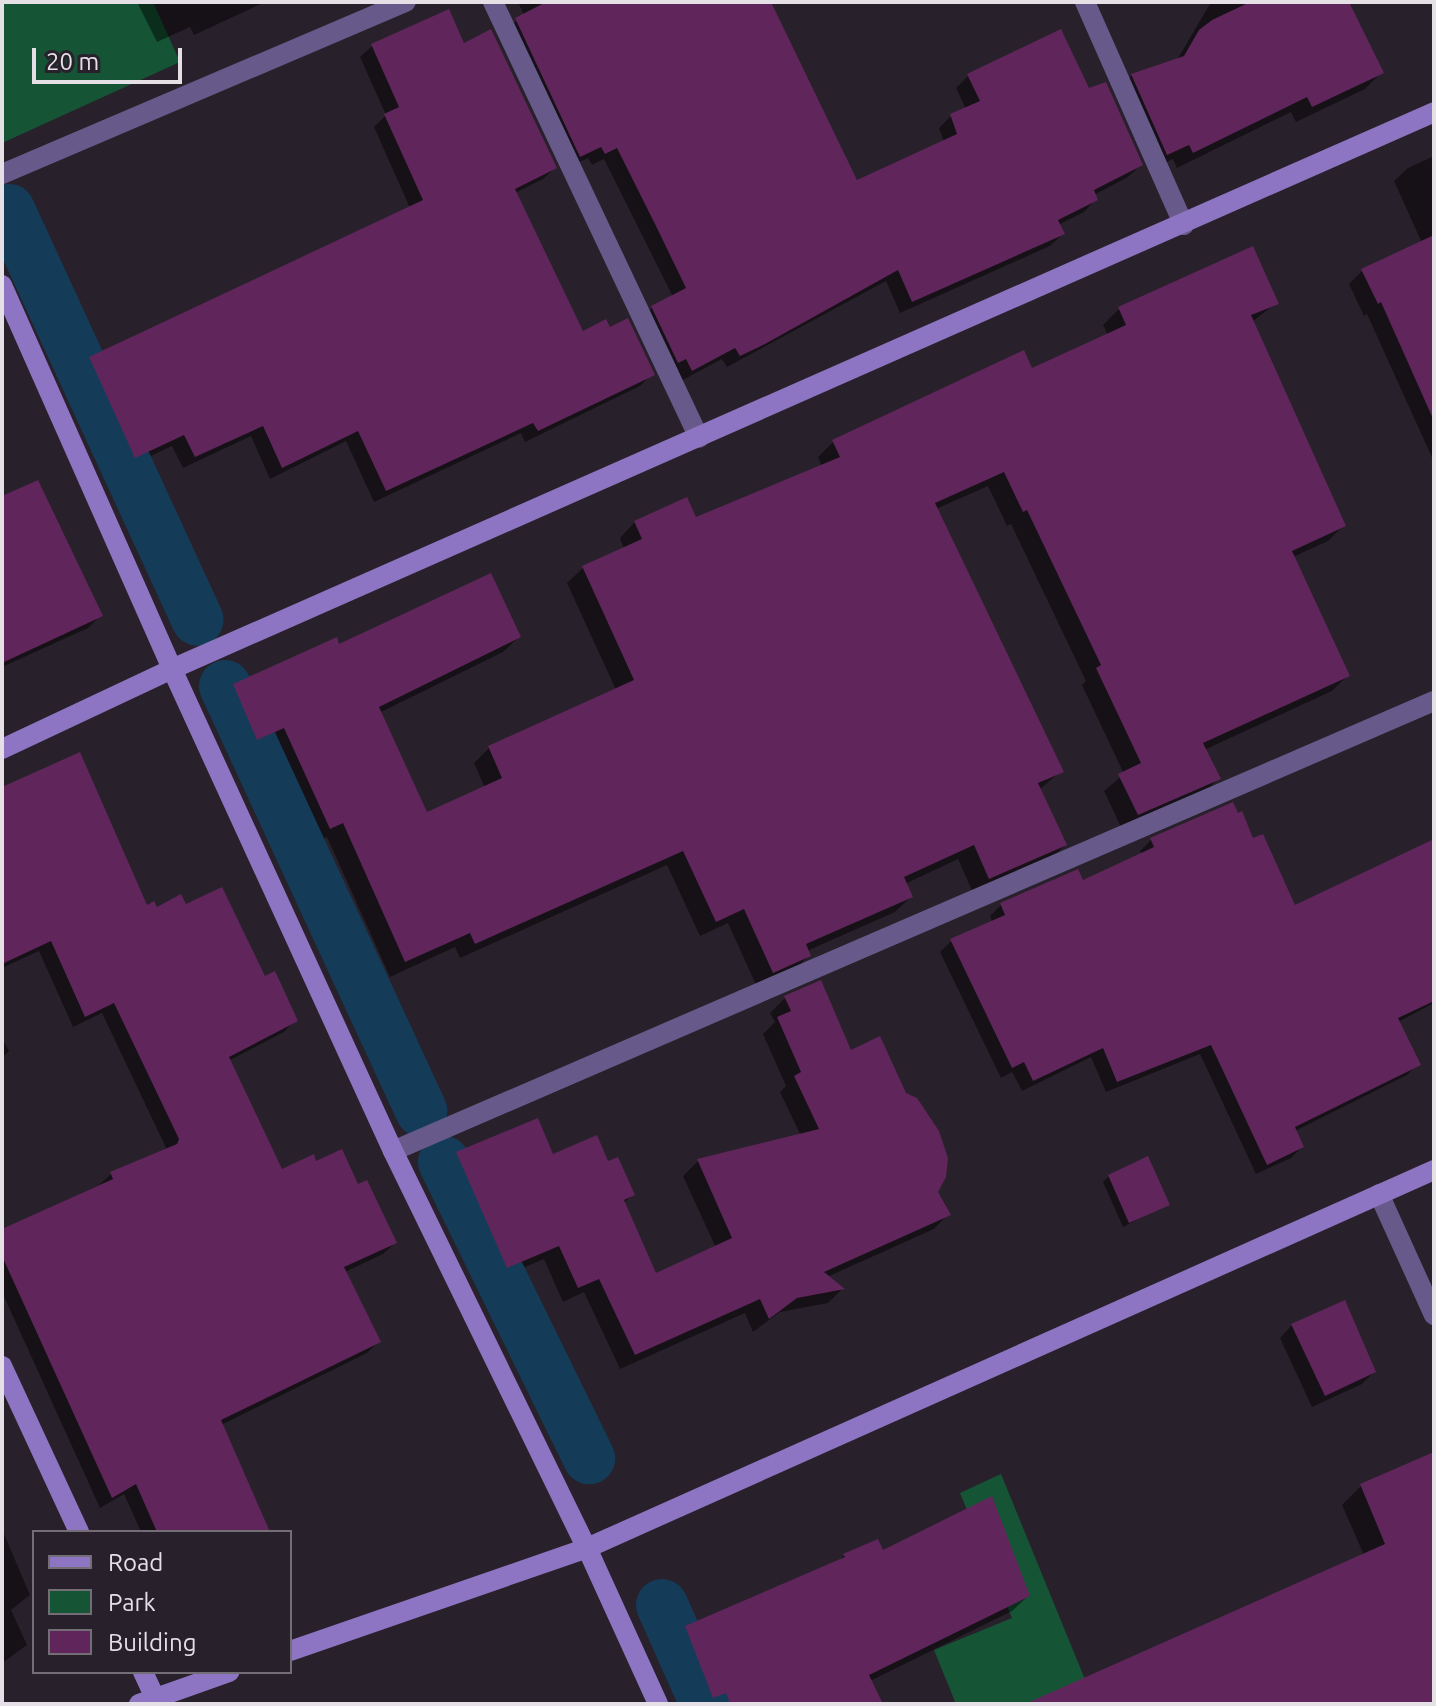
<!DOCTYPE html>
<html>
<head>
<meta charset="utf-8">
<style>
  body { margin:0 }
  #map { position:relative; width:1436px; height:1706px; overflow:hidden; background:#28212b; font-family:Ubuntu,sans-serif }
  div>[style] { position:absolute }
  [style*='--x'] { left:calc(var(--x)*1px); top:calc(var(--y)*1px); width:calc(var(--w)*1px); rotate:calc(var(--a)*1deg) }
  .green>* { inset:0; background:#155535 }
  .shadow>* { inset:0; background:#0007 }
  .canal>* { height:52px; margin:-26px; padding:0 26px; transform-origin:26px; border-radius:26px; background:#143c59 }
  .building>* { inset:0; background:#60255b }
  .street>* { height:20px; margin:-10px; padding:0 10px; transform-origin:10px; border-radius:10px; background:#675989 }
  .secondary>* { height:20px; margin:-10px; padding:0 10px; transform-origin:10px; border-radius:10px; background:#8e75c3 }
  span { translate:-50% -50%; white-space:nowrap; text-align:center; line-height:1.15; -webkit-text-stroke:7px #28212b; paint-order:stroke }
  .frame { position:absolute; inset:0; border:4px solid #e4e0e6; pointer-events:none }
  .legend { position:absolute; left:32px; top:1530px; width:260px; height:144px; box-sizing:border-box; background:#28212b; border:2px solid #736d76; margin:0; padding:10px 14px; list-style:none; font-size:24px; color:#e4e0e6 }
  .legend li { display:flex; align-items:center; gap:16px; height:40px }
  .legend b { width:40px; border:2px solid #736d76 }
  .scale { position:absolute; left:32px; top:48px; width:150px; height:36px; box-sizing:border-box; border:4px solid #e4e0e6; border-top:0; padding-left:10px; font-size:24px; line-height:28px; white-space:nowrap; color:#e4e0e6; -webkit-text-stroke:6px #28212b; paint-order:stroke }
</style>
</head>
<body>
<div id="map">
  <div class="green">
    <div style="clip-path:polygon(2px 2px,153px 2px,180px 62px,2px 143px)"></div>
    <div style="clip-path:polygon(1001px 1474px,1095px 1704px,956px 1704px,934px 1650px,1012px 1618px,960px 1493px)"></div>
  </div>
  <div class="shadow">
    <div style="clip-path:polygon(137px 2px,265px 2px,194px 35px,190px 27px,157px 42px)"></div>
    <div style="clip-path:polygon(518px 2px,771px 2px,856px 183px,944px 142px,939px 128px,951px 116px,966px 109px,956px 88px,968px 76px,1088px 90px,1141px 165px,1128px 177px,1094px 195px,1096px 199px,1084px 212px,1058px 225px,1063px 234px,1050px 246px,900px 313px,886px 281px,727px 367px,722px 359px,679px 382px,640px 320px,652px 308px,673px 297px,604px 159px,592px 165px,588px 158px,568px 167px,504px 31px,524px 15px)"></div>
    <div style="clip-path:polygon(1211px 2px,1347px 2px,1381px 73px,1365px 89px,1296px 122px,1291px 112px,1177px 168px,1173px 159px,1151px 169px,1116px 91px,1132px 75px,1177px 60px)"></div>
    <div style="clip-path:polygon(463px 45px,555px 168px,543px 179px,515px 193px,582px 333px,652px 374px,640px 386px,525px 442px,521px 433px,374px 502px,346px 441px,270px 479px,251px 436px,183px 468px,172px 446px,123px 469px,78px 370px,90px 358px,410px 208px,374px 127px,386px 115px,360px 57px,372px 46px)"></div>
    <div style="clip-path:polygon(1434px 156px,1434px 462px,1367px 314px,1364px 316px,1349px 284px,1363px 270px,1422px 243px,1394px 181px,1408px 168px)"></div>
    <div style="clip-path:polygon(1252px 249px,1276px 303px,1252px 322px,1344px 525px,1328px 541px,1293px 557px,1347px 676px,1332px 691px,1204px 750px,1219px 778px,1203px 794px,1122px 829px,1104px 791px,1124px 774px,1082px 685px,1086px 681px,1011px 524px,1007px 526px,988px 486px,936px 509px,1061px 771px,1039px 790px,1065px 845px,1049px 861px,973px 893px,958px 859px,905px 884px,911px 897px,895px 912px,807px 951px,809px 956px,793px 971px,757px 987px,728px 923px,700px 936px,667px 865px,460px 958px,455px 947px,390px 977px,327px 837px,314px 843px,268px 742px,241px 754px,218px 701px,234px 685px,338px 646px,519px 637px,503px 652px,379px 713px,426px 814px,485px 788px,474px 763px,489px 748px,616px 690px,567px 583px,583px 568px,624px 549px,620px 538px,635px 522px,695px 520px,822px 467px,818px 457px,833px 442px,1031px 371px,1108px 335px,1103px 325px,1119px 309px)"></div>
    <div style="clip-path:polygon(2px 499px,100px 616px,88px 628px,2px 667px)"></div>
    <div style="clip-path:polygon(2px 789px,146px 907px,185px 907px,264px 979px,295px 1020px,284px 1032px,228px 1061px,281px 1172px,315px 1164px,358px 1187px,395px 1243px,383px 1254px,345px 1272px,378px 1342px,367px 1353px,221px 1425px,263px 1532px,141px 1532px,124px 1494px,100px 1508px,2px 1292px,2px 1231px,99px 1185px,111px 1174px,167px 1150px,102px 1013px,73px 1027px,39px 951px,2px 968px)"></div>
    <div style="clip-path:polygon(1151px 840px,1252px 840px,1294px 908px,1434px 841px,1434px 1003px,1398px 1022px,1418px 1064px,1407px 1075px,1295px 1131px,1302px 1147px,1291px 1158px,1256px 1174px,1200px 1054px,1106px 1092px,1091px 1057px,1022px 1091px,1012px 1072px,1001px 1078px,940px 952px,951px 941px,993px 923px,990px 916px,1001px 905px,1082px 883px,1142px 855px,1140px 851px)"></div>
    <div style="clip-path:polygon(785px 998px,850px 1052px,948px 1214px,934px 1229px,827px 1277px,842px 1289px,828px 1303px,780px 1312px,753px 1332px,745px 1313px,620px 1369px,584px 1292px,563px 1302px,544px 1259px,492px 1281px,442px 1168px,457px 1154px,607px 1163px,632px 1195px,623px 1204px,655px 1275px,716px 1248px,683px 1176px,698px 1161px,801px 1136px,780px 1092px,786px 1086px,763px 1034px,775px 1022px,770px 1013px)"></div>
    <div style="clip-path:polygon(2px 1038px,9px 1051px,2px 1058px)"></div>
    <div style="clip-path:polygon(1109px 1176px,1167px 1204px,1123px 1227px,1103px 1182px)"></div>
    <div style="clip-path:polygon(1292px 1325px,1374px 1372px,1362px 1384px,1312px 1407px,1280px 1338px)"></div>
    <div style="clip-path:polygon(1434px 1454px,1434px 1704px,1072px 1704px,1364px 1555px,1342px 1505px,1361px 1486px)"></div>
    <div style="clip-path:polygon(2px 1529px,30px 1595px,11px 1610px,27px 1645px,2px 1663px)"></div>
    <div style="clip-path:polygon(844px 1556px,1028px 1596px,1012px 1611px,870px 1681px,881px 1704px,697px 1704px,670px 1644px,686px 1628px,838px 1562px)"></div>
  </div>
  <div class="canal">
    <div style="--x:9;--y:210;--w:451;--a:65.3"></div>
    <div style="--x:225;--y:686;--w:468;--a:65.2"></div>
    <div style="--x:444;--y:1162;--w:330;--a:63.9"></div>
    <div style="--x:662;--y:1605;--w:108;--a:66"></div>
  </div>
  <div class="building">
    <div style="clip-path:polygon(546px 2px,771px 2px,857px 180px,957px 134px,950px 114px,980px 101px,967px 74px,1061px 29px,1089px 88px,1106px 82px,1143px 165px,1094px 190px,1098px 200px,1058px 220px,1065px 234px,912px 302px,898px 270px,765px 344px,740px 356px,735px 348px,692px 371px,686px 359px,678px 363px,651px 306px,686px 288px,656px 226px,617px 148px,605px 154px,601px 147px,580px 157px,515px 18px)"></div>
    <div style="clip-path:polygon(1250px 2px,1349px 2px,1384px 73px,1312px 107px,1307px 97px,1193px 153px,1189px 145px,1167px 155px,1131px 74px,1184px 56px,1199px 30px,1212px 20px)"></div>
    <div style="clip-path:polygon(449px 9px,464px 43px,491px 29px,557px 168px,515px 189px,583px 331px,606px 319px,610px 327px,628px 318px,655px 375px,538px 431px,533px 423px,386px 491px,358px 431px,282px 468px,263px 426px,195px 457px,184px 435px,135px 458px,89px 357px,423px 200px,384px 114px,399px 107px,371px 44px)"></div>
    <div style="clip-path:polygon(1434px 235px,1434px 421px,1381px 302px,1378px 304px,1361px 269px)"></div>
    <div style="clip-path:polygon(1253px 246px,1279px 304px,1251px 315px,1346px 526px,1292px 551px,1350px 676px,1203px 743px,1221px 779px,1138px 815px,1118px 774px,1141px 763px,1096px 668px,1101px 665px,1027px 510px,1023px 512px,1004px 472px,935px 503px,1064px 772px,1038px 783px,1067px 845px,989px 879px,974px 845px,904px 877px,913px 897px,806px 944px,811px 956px,773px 973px,744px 909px,716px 922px,683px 851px,475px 944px,470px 933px,405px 962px,343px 823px,330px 829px,284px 728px,257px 740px,233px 684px,337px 637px,339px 644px,491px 573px,521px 637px,379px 707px,427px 812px,502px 778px,488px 746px,634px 680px,582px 566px,642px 539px,634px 521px,687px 497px,696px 517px,840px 457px,832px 440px,1024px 350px,1032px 368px,1126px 325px,1118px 307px)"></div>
    <div style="clip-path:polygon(38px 480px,103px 616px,2px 663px,2px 496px)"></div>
    <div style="clip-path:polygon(80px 752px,147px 905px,154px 901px,157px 907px,181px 894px,186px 904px,222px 887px,265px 976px,275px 971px,298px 1021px,229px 1057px,282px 1169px,314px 1154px,316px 1161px,342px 1149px,358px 1184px,367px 1180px,397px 1243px,344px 1267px,381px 1342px,221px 1420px,270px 1532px,157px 1532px,136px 1484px,112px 1498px,2px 1256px,2px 1229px,113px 1179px,110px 1172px,177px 1144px,179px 1139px,114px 1003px,85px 1017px,51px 941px,2px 964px,2px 787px)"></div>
    <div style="clip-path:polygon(1233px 802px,1238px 813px,1242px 811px,1253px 838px,1263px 834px,1295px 905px,1434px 839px,1434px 1001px,1398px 1018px,1421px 1065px,1295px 1127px,1304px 1147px,1267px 1165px,1211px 1045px,1117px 1082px,1103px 1048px,1033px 1081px,1024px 1062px,1012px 1068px,950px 939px,1005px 915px,1000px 903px,1078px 869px,1083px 880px,1154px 847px,1150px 838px)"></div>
    <div style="clip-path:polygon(821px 980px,851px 1050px,880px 1036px,906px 1093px,917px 1098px,939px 1131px,948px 1158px,946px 1177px,938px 1192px,951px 1215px,824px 1272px,845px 1289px,797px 1298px,769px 1319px,760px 1299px,635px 1355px,599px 1279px,578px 1288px,559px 1246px,507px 1268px,456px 1152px,538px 1118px,553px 1154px,597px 1135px,608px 1161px,618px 1157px,635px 1195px,624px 1200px,656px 1273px,732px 1238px,697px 1159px,819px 1129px,794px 1076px,801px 1072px,777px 1017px,791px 1011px,784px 996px)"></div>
    <div style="clip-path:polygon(1148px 1156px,1170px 1205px,1129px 1223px,1108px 1175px)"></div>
    <div style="clip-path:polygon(1345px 1300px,1376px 1372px,1325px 1396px,1291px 1324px)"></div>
    <div style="clip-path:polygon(1434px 1452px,1434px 1704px,1025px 1704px,1385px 1544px,1360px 1484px)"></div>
    <div style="clip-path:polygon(992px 1496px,1030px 1596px,869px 1675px,883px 1704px,730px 1704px,726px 1693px,713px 1698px,685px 1626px,845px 1557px,843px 1554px,878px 1539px,883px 1550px)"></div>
  </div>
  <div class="street">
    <div style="--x:493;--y:2;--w:482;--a:64.7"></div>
    <div style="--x:1085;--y:2;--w:244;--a:66.1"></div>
    <div style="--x:2;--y:174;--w:439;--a:-23.1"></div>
    <div style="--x:393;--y:1151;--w:1134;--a:-23.38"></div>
    <div style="--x:1379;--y:1194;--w:133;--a:65.6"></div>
  </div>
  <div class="secondary">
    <div style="--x:2;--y:285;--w:420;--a:66.1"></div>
    <div style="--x:172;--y:669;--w:530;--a:65.37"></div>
    <div style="--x:393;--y:1151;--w:442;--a:64"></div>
    <div style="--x:587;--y:1548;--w:171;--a:65.5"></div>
    <div style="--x:2;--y:749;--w:188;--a:-25.2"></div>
    <div style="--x:172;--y:669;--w:1379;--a:-23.81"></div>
    <div style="--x:2;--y:1366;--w:183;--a:65.1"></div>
    <div style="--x:290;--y:1651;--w:314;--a:-19.1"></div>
    <div style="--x:587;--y:1548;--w:928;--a:-24.05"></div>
    <div style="--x:143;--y:1672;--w:35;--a:65"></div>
    <div style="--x:139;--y:1704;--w:96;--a:-19.6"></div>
  </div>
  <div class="frame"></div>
  <ul class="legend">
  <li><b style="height:10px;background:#8e75c3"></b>Road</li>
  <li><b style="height:22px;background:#155535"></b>Park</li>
  <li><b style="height:22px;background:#60255b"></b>Building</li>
  </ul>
  <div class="scale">20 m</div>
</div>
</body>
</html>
